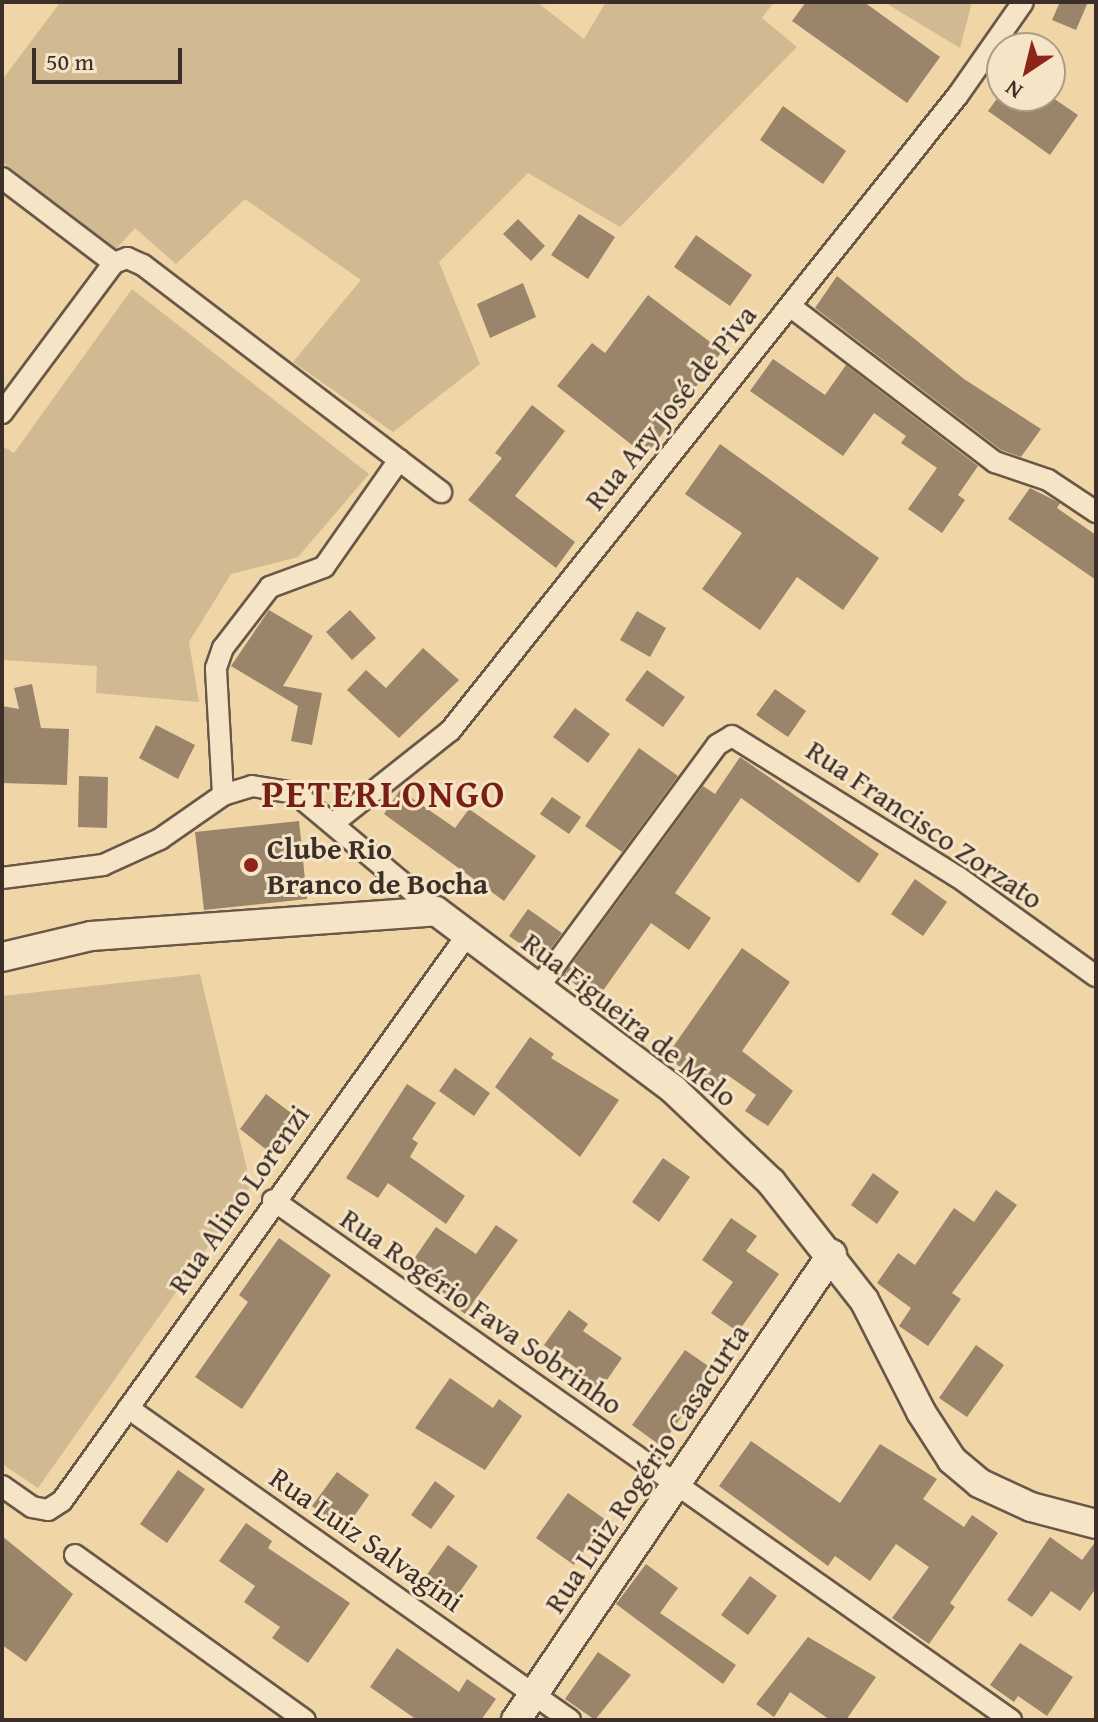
<!DOCTYPE html>
<html>
<head>
<meta charset="utf-8">
<style>
  body { margin:0 }
  #map { position:relative; width:1098px; height:1722px; overflow:hidden; background:#f0d5a7; font-family:"Gentium Book Plus",serif }
  div>[style] { position:absolute }
  [style*='--x'] { left:calc(var(--x)*1px); top:calc(var(--y)*1px); width:calc(var(--w)*1px); rotate:calc(var(--a)*1deg) }
  .green>* { inset:0; background:#d1b992 }
  .building>* { inset:0; background:#9a856b }
  .roads { filter:drop-shadow(2px 0 #695848) drop-shadow(-2px 0 #695848) drop-shadow(0 2px #695848) drop-shadow(0 -2px #695848) }
  .street>* { height:20px; margin:-10px; padding:0 10px; transform-origin:10px; border-radius:10px; background:#f5e4c6 }
  .secondary>* { height:28px; margin:-14px; padding:0 14px; transform-origin:14px; border-radius:14px; background:#f5e4c6 }
  .dots>* { width:22px; height:22px; translate:-50% -50%; box-sizing:border-box; border:4px solid #f5e4c6; border-radius:50% }
  span { translate:-50% -50%; white-space:nowrap; text-align:center; line-height:1.15; -webkit-text-stroke:6px #f5e4c6; paint-order:stroke }
  .street-label { font-size:30px; color:#3c2f29 }
  .poi-label { font-size:30px; color:#3c2f29; font-weight:700 }
  .left { translate:0 -50%; text-align:left }
  .district-label { font-size:38px; color:#7a1f14; font-weight:700; letter-spacing:2px }
  .frame { position:absolute; inset:0; border:4px solid #3c2f29; pointer-events:none }
  .north { position:absolute; left:986px; top:32px; width:80px; height:80px; box-sizing:border-box; background:#f5e4c6; border:2px solid #ab9c87; border-radius:50%; rotate:215deg; font-size:22px; font-weight:700; line-height:32px; text-align:center; color:#3c2f29 }
  .north::after { content:''; display:block; margin:auto; width:28px; height:36px; background:#8f2418; clip-path:polygon(50% 0,100% 100%,50% 72%,0 100%) }
  .scale { position:absolute; left:32px; top:48px; width:150px; height:36px; box-sizing:border-box; border:4px solid #3c2f29; border-top:0; padding-left:10px; font-size:24px; line-height:28px; white-space:nowrap; color:#3c2f29; -webkit-text-stroke:6px #f5e4c6; paint-order:stroke }
</style>
</head>
<body>
<div id="map">
  <div class="green">
    <div style="clip-path:polygon(100px 2px,537px 2px,584px 39px,606px 2px,774px 2px,762px 18px,797px 47px,620px 227px,528px 173px,439px 262px,480px 364px,393px 432px,293px 362px,361px 280px,245px 199px,176px 264px,135px 228px,116px 249px,2px 162px,2px 80px,59px 4px)"></div>
    <div style="clip-path:polygon(884px 2px,972px 2px,960px 48px)"></div>
    <div style="clip-path:polygon(132px 289px,369px 474px,298px 557px,231px 574px,189px 642px,199px 702px,96px 693px,97px 666px,2px 660px,2px 446px,14px 453px)"></div>
    <div style="clip-path:polygon(200px 974px,251px 1186px,38px 1488px,2px 1464px,2px 996px)"></div>
  </div>
  <div class="building">
    <div style="clip-path:polygon(806px 2px,864px 2px,940px 57px,907px 103px,792px 21px)"></div>
    <div style="clip-path:polygon(1060px 2px,1088px 2px,1076px 30px,1052px 20px)"></div>
    <div style="clip-path:polygon(999px 96px,1050px 96px,1078px 115px,1050px 155px,988px 111px)"></div>
    <div style="clip-path:polygon(783px 106px,846px 151px,823px 184px,760px 140px)"></div>
    <div style="clip-path:polygon(579px 214px,615px 237px,588px 279px,551px 255px)"></div>
    <div style="clip-path:polygon(518px 219px,545px 246px,531px 261px,503px 234px)"></div>
    <div style="clip-path:polygon(696px 235px,752px 275px,730px 306px,674px 267px)"></div>
    <div style="clip-path:polygon(837px 276px,964px 379px,1041px 429px,1021px 457px,1001px 450px,815px 308px)"></div>
    <div style="clip-path:polygon(523px 283px,536px 317px,490px 338px,477px 304px)"></div>
    <div style="clip-path:polygon(648px 295px,722px 351px,646px 456px,557px 386px,592px 343px,605px 353px)"></div>
    <div style="clip-path:polygon(773px 359px,825px 395px,846px 365px,978px 466px,958px 495px,965px 500px,942px 533px,908px 509px,937px 468px,901px 443px,906px 436px,874px 413px,843px 456px,750px 391px)"></div>
    <div style="clip-path:polygon(532px 405px,565px 431px,515px 496px,575px 542px,556px 568px,468px 500px,502px 458px,495px 453px)"></div>
    <div style="clip-path:polygon(720px 444px,879px 558px,843px 610px,797px 577px,760px 630px,702px 589px,742px 533px,685px 494px)"></div>
    <div style="clip-path:polygon(1030px 488px,1060px 503px,1057px 508px,1096px 535px,1096px 580px,1008px 519px)"></div>
    <div style="clip-path:polygon(269px 610px,313px 636px,283px 686px,322px 693px,312px 745px,291px 741px,298px 706px,231px 666px)"></div>
    <div style="clip-path:polygon(350px 610px,376px 638px,352px 660px,326px 632px)"></div>
    <div style="clip-path:polygon(637px 611px,666px 628px,650px 657px,620px 640px)"></div>
    <div style="clip-path:polygon(423px 648px,459px 680px,399px 738px,347px 690px,366px 670px,386px 688px)"></div>
    <div style="clip-path:polygon(647px 670px,685px 697px,663px 727px,625px 700px)"></div>
    <div style="clip-path:polygon(32px 684px,41px 728px,69px 729px,67px 785px,2px 783px,2px 706px,19px 709px,14px 688px)"></div>
    <div style="clip-path:polygon(775px 689px,806px 711px,788px 737px,756px 715px)"></div>
    <div style="clip-path:polygon(575px 708px,610px 734px,588px 763px,553px 737px)"></div>
    <div style="clip-path:polygon(156px 725px,195px 745px,178px 779px,139px 758px)"></div>
    <div style="clip-path:polygon(639px 748px,678px 776px,622px 852px,585px 826px)"></div>
    <div style="clip-path:polygon(740px 757px,879px 854px,859px 883px,741px 798px,675px 893px,711px 918px,689px 950px,651px 923px,597px 999px,563px 976px,703px 786px,715px 794px)"></div>
    <div style="clip-path:polygon(79px 776px,108px 777px,107px 828px,78px 827px)"></div>
    <div style="clip-path:polygon(400px 790px,455px 828px,469px 809px,536px 856px,504px 901px,384px 814px)"></div>
    <div style="clip-path:polygon(552px 797px,581px 817px,569px 834px,540px 814px)"></div>
    <div style="clip-path:polygon(299px 821px,307px 899px,204px 910px,195px 832px)"></div>
    <div style="clip-path:polygon(915px 879px,947px 902px,923px 936px,891px 914px)"></div>
    <div style="clip-path:polygon(528px 909px,562px 933px,543px 959px,509px 936px)"></div>
    <div style="clip-path:polygon(742px 948px,790px 982px,742px 1051px,793px 1091px,768px 1126px,745px 1111px,756px 1095px,726px 1074px,714px 1091px,666px 1057px)"></div>
    <div style="clip-path:polygon(530px 1037px,554px 1054px,551px 1058px,619px 1100px,580px 1157px,495px 1087px)"></div>
    <div style="clip-path:polygon(455px 1068px,490px 1093px,474px 1116px,439px 1091px)"></div>
    <div style="clip-path:polygon(407px 1084px,436px 1103px,412px 1139px,418px 1143px,410px 1157px,465px 1196px,446px 1224px,388px 1183px,378px 1198px,346px 1178px)"></div>
    <div style="clip-path:polygon(266px 1094px,299px 1119px,272px 1154px,240px 1129px)"></div>
    <div style="clip-path:polygon(663px 1158px,690px 1177px,659px 1222px,632px 1202px)"></div>
    <div style="clip-path:polygon(873px 1173px,899px 1192px,877px 1224px,851px 1205px)"></div>
    <div style="clip-path:polygon(996px 1190px,1017px 1205px,952px 1293px,961px 1299px,928px 1346px,899px 1326px,911px 1308px,877px 1283px,898px 1253px,915px 1265px,954px 1208px,974px 1222px)"></div>
    <div style="clip-path:polygon(731px 1218px,757px 1236px,746px 1251px,779px 1274px,738px 1332px,711px 1313px,733px 1282px,702px 1260px)"></div>
    <div style="clip-path:polygon(496px 1225px,518px 1240px,465px 1314px,407px 1269px,436px 1227px,476px 1254px)"></div>
    <div style="clip-path:polygon(279px 1238px,331px 1275px,242px 1409px,195px 1377px,248px 1302px,239px 1295px)"></div>
    <div style="clip-path:polygon(569px 1310px,588px 1324px,583px 1331px,622px 1358px,594px 1399px,570px 1383px,579px 1370px,544px 1345px)"></div>
    <div style="clip-path:polygon(976px 1345px,1004px 1365px,967px 1417px,939px 1398px)"></div>
    <div style="clip-path:polygon(685px 1350px,714px 1370px,661px 1446px,632px 1425px)"></div>
    <div style="clip-path:polygon(450px 1378px,493px 1408px,499px 1399px,522px 1416px,485px 1470px,415px 1428px)"></div>
    <div style="clip-path:polygon(751px 1441px,840px 1503px,880px 1444px,937px 1479px,923px 1499px,964px 1527px,972px 1515px,998px 1533px,950px 1603px,955px 1607px,929px 1644px,892px 1618px,929px 1567px,896px 1544px,870px 1581px,835px 1556px,828px 1566px,719px 1486px)"></div>
    <div style="clip-path:polygon(178px 1470px,205px 1489px,167px 1543px,140px 1524px)"></div>
    <div style="clip-path:polygon(337px 1472px,369px 1495px,345px 1529px,312px 1506px)"></div>
    <div style="clip-path:polygon(435px 1481px,455px 1496px,431px 1529px,411px 1515px)"></div>
    <div style="clip-path:polygon(568px 1493px,606px 1520px,574px 1565px,536px 1538px)"></div>
    <div style="clip-path:polygon(246px 1523px,272px 1541px,268px 1548px,350px 1603px,308px 1663px,272px 1638px,280px 1627px,244px 1602px,255px 1586px,219px 1561px)"></div>
    <div style="clip-path:polygon(2px 1536px,73px 1594px,26px 1662px,2px 1645px)"></div>
    <div style="clip-path:polygon(1050px 1537px,1082px 1560px,1096px 1541px,1096px 1588px,1080px 1611px,1051px 1591px,1032px 1617px,1007px 1600px)"></div>
    <div style="clip-path:polygon(448px 1545px,478px 1566px,446px 1611px,416px 1590px)"></div>
    <div style="clip-path:polygon(646px 1564px,678px 1588px,660px 1613px,736px 1665px,723px 1684px,616px 1604px)"></div>
    <div style="clip-path:polygon(750px 1576px,777px 1596px,748px 1635px,721px 1615px)"></div>
    <div style="clip-path:polygon(808px 1637px,876px 1677px,846px 1720px,830px 1720px,790px 1692px,774px 1717px,756px 1704px)"></div>
    <div style="clip-path:polygon(1020px 1643px,1073px 1677px,1047px 1716px,1018px 1696px,1014px 1702px,990px 1685px)"></div>
    <div style="clip-path:polygon(397px 1648px,459px 1692px,467px 1679px,496px 1699px,481px 1720px,417px 1720px,370px 1687px)"></div>
    <div style="clip-path:polygon(598px 1652px,631px 1675px,595px 1720px,565px 1699px)"></div>
  </div>
  <div class="roads">
    <div class="street">
      <div style="--x:2;--y:178;--w:141;--a:37.2"></div>
      <div style="--x:114;--y:263;--w:14;--a:-21"></div>
      <div style="--x:127;--y:258;--w:17;--a:24"></div>
      <div style="--x:143;--y:265;--w:375;--a:37.3"></div>
      <div style="--x:790;--y:306;--w:258;--a:37.3"></div>
      <div style="--x:995;--y:462;--w:56;--a:18.8"></div>
      <div style="--x:1048;--y:480;--w:58;--a:33.7"></div>
      <div style="--x:2;--y:413;--w:187;--a:-53.3"></div>
      <div style="--x:223;--y:795;--w:127;--a:-93.2"></div>
      <div style="--x:216;--y:668;--w:21;--a:-71"></div>
      <div style="--x:223;--y:648;--w:77;--a:-52.4"></div>
      <div style="--x:270;--y:587;--w:58;--a:-20.3"></div>
      <div style="--x:324;--y:567;--w:131;--a:-55"></div>
      <div style="--x:335;--y:822;--w:147;--a:-38.4"></div>
      <div style="--x:450;--y:731;--w:814;--a:-51.38"></div>
      <div style="--x:958;--y:95;--w:113;--a:-55"></div>
      <div style="--x:2;--y:878;--w:102;--a:-7.3"></div>
      <div style="--x:103;--y:865;--w:63;--a:-24.5"></div>
      <div style="--x:160;--y:839;--w:77;--a:-34.9"></div>
      <div style="--x:223;--y:795;--w:30;--a:-17"></div>
      <div style="--x:252;--y:786;--w:44;--a:9.2"></div>
      <div style="--x:295;--y:793;--w:184;--a:39.9"></div>
      <div style="--x:538;--y:988;--w:302;--a:-53.6"></div>
      <div style="--x:717;--y:745;--w:17;--a:-31"></div>
      <div style="--x:732;--y:736;--w:266;--a:32"></div>
      <div style="--x:958;--y:877;--w:170;--a:35.7"></div>
      <div style="--x:273;--y:1200;--w:903;--a:35.17"></div>
      <div style="--x:128;--y:1408;--w:541;--a:35.22"></div>
      <div style="--x:2;--y:1486;--w:37;--a:35"></div>
      <div style="--x:32;--y:1507;--w:16;--a:11"></div>
      <div style="--x:48;--y:1510;--w:17;--a:-33"></div>
      <div style="--x:62;--y:1501;--w:696;--a:-54.41"></div>
      <div style="--x:75;--y:1555;--w:283;--a:35.7"></div>
    </div>
    <div class="secondary">
      <div style="--x:2;--y:957;--w:91;--a:-13.3"></div>
      <div style="--x:91;--y:936;--w:346;--a:-4.1"></div>
      <div style="--x:436;--y:911;--w:298;--a:36.9"></div>
      <div style="--x:674;--y:1090;--w:134;--a:43.5"></div>
      <div style="--x:771;--y:1182;--w:150;--a:51.8"></div>
      <div style="--x:864;--y:1300;--w:126;--a:63"></div>
      <div style="--x:921;--y:1412;--w:57;--a:57.1"></div>
      <div style="--x:952;--y:1460;--w:35;--a:40"></div>
      <div style="--x:979;--y:1483;--w:57;--a:24.8"></div>
      <div style="--x:1031;--y:1507;--w:67;--a:14.7"></div>
      <div style="--x:516;--y:1720;--w:563;--a:-55.86"></div>
    </div>
  </div>
  <div class="dots">
    <div style="left:251px;top:865px;background:#8f2418"></div>
  </div>
  <div class="street-label">
    <span style="left:670px;top:407px;rotate:-51deg">Rua Ary José de Piva</span>
    <span style="left:925px;top:824px;rotate:34deg">Rua Francisco Zorzato</span>
    <span style="left:630px;top:1019px;rotate:38deg">Rua Figueira de Melo</span>
    <span style="left:238px;top:1199px;rotate:-55deg">Rua Alino Lorenzi</span>
    <span style="left:482px;top:1311px;rotate:35deg">Rua Rogério Fava Sobrinho</span>
    <span style="left:646px;top:1468px;rotate:-56deg">Rua Luiz Rogério Casacurta</span>
    <span style="left:367px;top:1539px;rotate:35deg">Rua Luiz Salvagini</span>
  </div>
  <div class="poi-label">
    <span class="left" style="left:267px;top:865px">Clube Rio<br>Branco de Bocha</span>
  </div>
  <div class="district-label">
    <span style="left:384px;top:794px">PETERLONGO</span>
  </div>
  <div class="frame"></div>
  <div class="north">N</div>
  <div class="scale">50 m</div>
</div>
</body>
</html>
